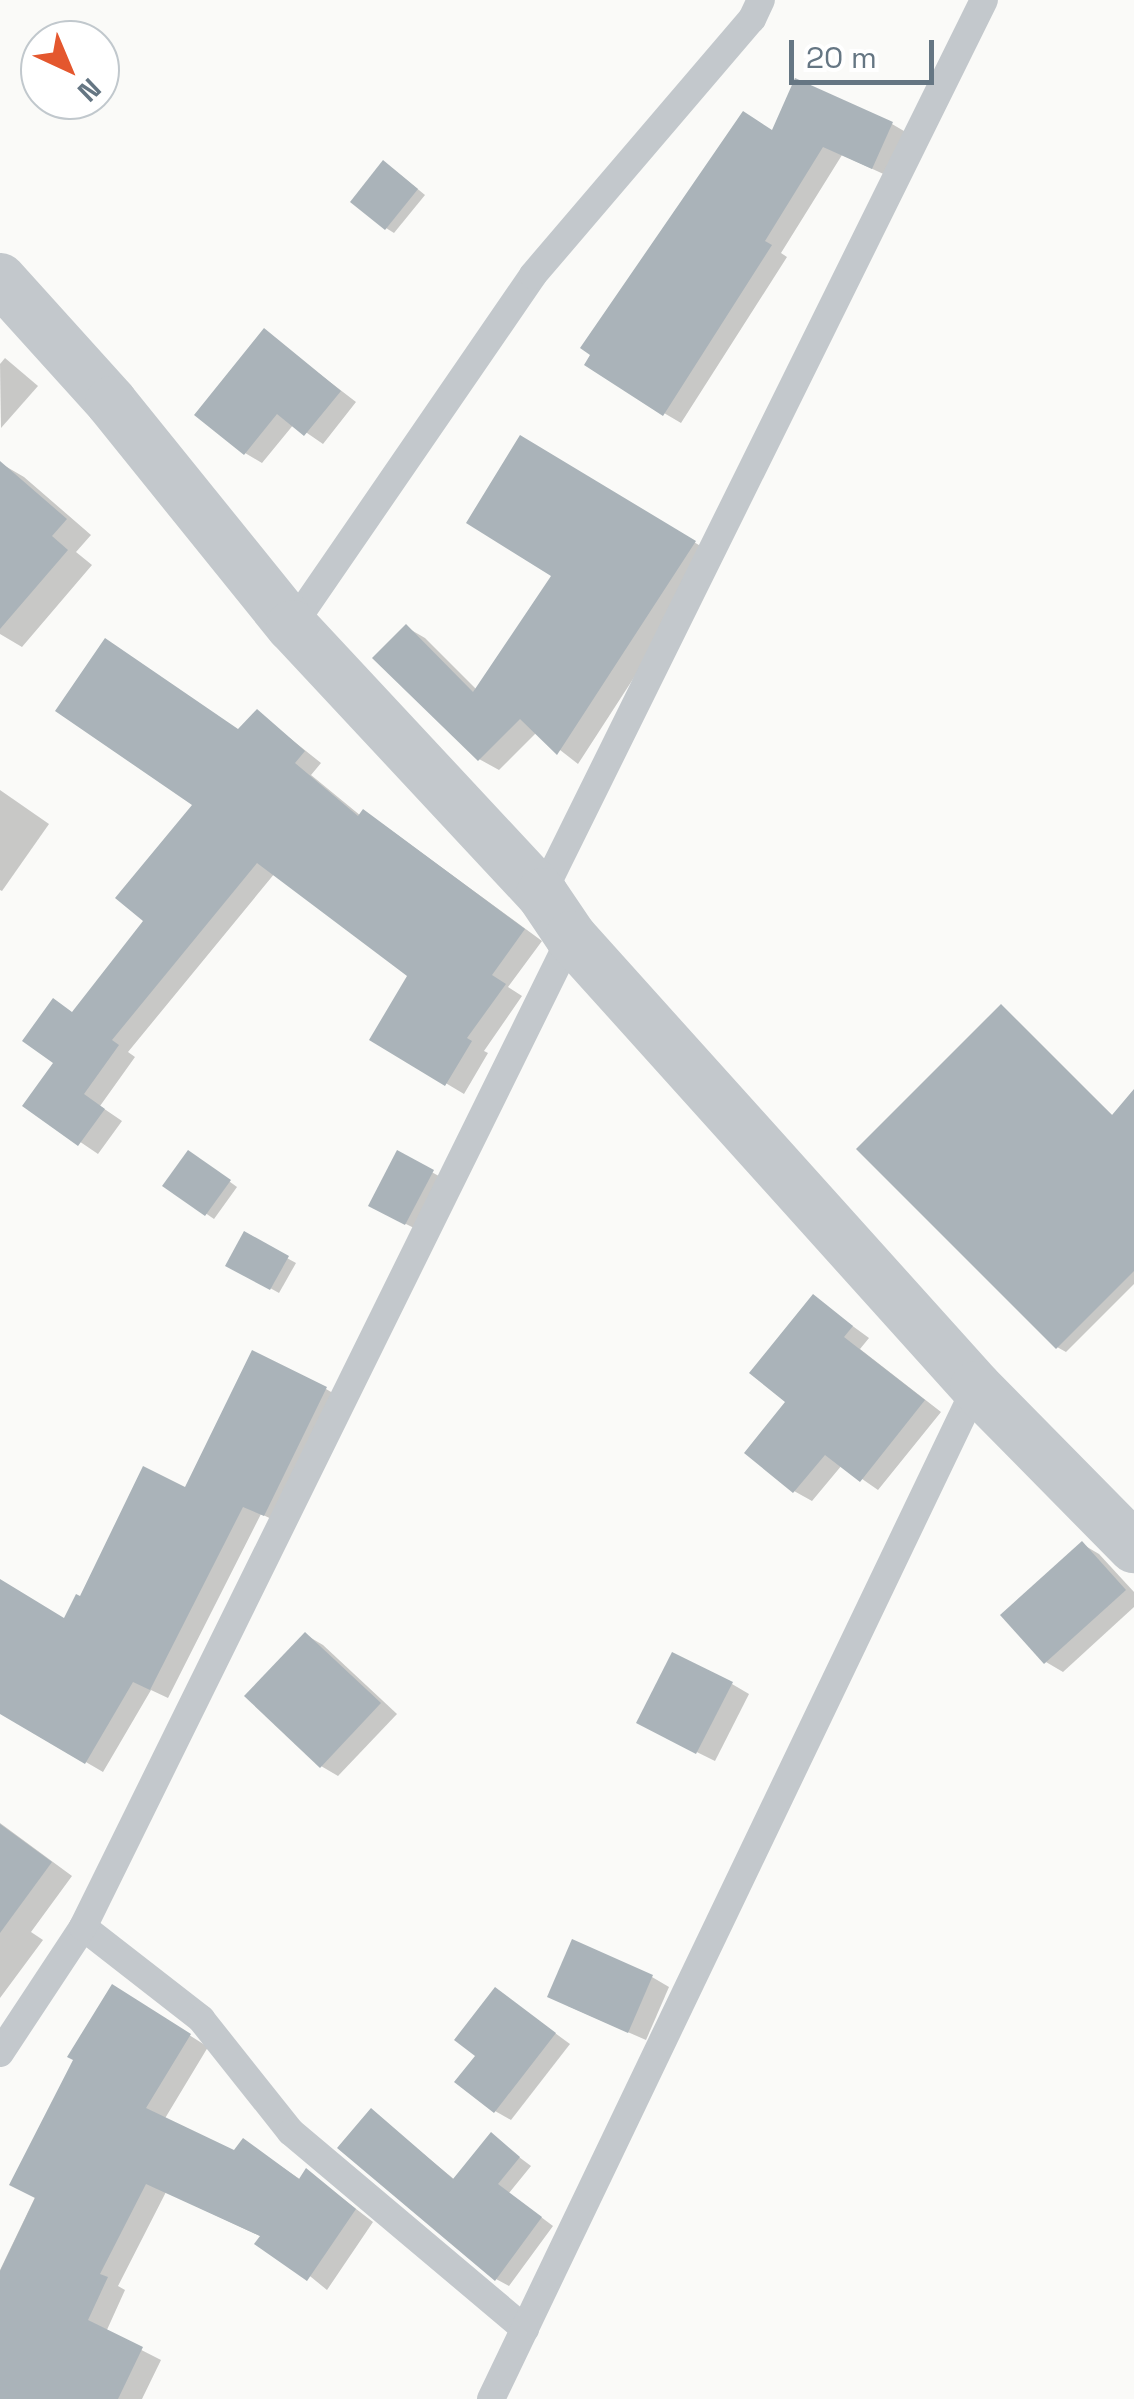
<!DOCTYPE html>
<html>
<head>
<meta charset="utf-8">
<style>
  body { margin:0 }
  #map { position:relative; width:1134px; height:2399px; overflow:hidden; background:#fafaf8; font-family:"Space Grotesk",sans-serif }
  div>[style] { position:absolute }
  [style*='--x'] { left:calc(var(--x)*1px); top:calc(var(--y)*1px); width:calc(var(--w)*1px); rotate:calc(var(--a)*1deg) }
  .shadow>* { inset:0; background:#0003 }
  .building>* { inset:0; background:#aab3b9 }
  .service>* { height:28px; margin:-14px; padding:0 14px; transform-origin:14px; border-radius:14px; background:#c3c8cc }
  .minor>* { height:52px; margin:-26px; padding:0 26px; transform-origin:26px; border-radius:26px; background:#c3c8cc }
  span { translate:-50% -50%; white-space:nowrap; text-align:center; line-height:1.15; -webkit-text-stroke:10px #fff; paint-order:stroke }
  .north { position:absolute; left:20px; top:20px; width:100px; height:100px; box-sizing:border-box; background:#fff; border:2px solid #c1c8cd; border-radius:50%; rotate:136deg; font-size:28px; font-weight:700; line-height:40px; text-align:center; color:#657683 }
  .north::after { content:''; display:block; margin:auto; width:35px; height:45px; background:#e4572e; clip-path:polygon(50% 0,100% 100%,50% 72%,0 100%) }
  .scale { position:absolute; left:789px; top:40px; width:145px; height:45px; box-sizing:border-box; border:5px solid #657683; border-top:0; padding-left:12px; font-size:30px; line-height:35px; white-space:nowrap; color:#657683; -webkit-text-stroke:8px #fff; paint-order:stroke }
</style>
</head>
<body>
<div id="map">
  <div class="shadow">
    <div style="clip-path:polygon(892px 124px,909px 134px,890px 177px,842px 155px,781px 253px,787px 257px,681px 423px,664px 413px,773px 132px)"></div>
    <div style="clip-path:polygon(392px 168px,425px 195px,394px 233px,386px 228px)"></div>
    <div style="clip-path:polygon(265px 332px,356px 402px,323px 444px,294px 424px,262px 463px,245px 453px)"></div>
    <div style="clip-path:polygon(5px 358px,38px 386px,1px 428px,0 364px)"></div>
    <div style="clip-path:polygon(521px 439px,714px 554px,578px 764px,537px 732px,499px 770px,479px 759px,406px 627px,425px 638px,477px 690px,555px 575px)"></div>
    <div style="clip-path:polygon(0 463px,24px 477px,91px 535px,76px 552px,92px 565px,22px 647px,0 634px)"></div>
    <div style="clip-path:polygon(257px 712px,321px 763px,311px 775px,361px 816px,381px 823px,542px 941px,508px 987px,522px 996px,484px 1051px,488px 1053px,464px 1094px,372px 1039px,411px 976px,275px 873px,128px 1052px,135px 1057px,100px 1106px,122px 1121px,98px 1154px,26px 1105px,56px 1063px,74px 1013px,146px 920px,196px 804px,240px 731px)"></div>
    <div style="clip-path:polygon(0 790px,49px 824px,2px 891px,0 890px)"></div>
    <div style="clip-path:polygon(1001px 1007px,1114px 1117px,1134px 1093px,1134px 1284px,1066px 1352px,1057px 1347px)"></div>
    <div style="clip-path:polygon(398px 1154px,450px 1182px,424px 1233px,388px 1215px)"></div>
    <div style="clip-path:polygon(197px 1158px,237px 1187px,214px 1219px,166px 1186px)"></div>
    <div style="clip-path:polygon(245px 1235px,296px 1263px,279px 1293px,229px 1265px)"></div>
    <div style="clip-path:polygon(813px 1297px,869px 1338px,860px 1349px,941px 1412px,878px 1490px,842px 1465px,812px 1501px,794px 1491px,789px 1402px)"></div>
    <div style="clip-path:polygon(326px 1389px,343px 1399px,282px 1524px,261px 1514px,168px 1698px,151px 1690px,103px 1772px,12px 1719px,0 1675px,0 1581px,66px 1621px,186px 1490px)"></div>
    <div style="clip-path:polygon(1082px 1544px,1099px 1554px,1134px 1592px,1134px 1607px,1063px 1672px,1046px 1662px)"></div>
    <div style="clip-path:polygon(306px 1635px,323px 1645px,397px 1714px,338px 1776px,321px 1766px)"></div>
    <div style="clip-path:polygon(732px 1684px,749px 1694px,715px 1761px,656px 1732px)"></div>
    <div style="clip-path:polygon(0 1823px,72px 1876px,31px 1932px,43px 1940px,0 1998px)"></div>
    <div style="clip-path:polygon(652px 1977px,669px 1987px,646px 2040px,568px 2006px)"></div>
    <div style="clip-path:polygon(496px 1990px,570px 2044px,511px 2120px,495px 2111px,478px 2056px)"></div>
    <div style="clip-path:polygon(131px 1998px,208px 2047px,164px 2120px,235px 2153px,244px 2141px,301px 2180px,307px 2171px,373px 2222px,327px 2290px,262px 2237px,166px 2192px,118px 2286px,125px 2290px,106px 2332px,161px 2360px,142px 2399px,0 2399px,0 2270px)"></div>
    <div style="clip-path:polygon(371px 2111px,455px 2180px,491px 2136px,531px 2166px,509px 2193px,553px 2226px,509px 2286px,496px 2279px)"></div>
  </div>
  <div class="building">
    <div style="clip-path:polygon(795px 78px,893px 122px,872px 169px,823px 147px,765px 241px,772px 245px,663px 416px,584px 365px,590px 355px,580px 348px,743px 111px,772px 130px)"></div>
    <div style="clip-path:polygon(383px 160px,418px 189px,385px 230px,350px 202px)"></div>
    <div style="clip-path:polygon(264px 328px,341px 391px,304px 436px,277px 414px,244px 455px,194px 415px)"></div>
    <div style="clip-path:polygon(520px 435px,696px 541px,557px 755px,520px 719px,478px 761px,372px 658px,406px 624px,473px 692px,551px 576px,466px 523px)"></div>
    <div style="clip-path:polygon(0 461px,67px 519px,52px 536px,68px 550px,0 629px)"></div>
    <div style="clip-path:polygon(105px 638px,238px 729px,257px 709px,305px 751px,295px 763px,358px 816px,363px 809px,525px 929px,492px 975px,506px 984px,467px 1038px,472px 1041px,445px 1086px,369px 1040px,407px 976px,257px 863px,112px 1040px,119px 1045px,84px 1094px,105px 1109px,78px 1146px,22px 1106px,53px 1063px,22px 1041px,53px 998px,72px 1012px,143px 921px,115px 898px,192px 805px,55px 711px)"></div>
    <div style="clip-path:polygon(1001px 1004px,1112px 1115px,1134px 1089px,1134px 1271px,1056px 1349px,856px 1149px)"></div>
    <div style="clip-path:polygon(188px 1150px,231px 1180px,205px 1216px,162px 1186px)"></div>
    <div style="clip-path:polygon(397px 1150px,434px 1170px,405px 1225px,368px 1206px)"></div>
    <div style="clip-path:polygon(244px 1231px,289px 1256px,270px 1290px,225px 1266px)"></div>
    <div style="clip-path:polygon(813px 1294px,853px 1326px,844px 1337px,925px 1400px,860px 1482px,825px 1455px,793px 1493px,744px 1453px,785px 1402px,749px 1373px)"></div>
    <div style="clip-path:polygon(252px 1350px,327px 1387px,264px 1516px,243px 1507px,150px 1690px,133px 1682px,85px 1764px,0 1714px,0 1579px,64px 1618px,76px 1594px,80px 1596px,143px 1466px,185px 1487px)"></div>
    <div style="clip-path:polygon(1082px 1541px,1126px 1590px,1044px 1664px,1000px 1615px)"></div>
    <div style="clip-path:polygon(305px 1632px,381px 1703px,320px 1768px,244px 1696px)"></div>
    <div style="clip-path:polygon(672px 1652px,733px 1682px,696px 1754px,636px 1723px)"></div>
    <div style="clip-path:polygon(0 1824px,52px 1862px,0 1933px)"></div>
    <div style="clip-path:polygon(572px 1939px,653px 1975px,628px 2033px,547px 1997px)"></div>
    <div style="clip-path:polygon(112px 1984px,191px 2034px,146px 2108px,234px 2150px,243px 2138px,299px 2179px,306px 2168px,356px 2209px,307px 2281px,254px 2244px,260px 2236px,146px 2184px,100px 2274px,108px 2277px,88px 2320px,143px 2347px,118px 2399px,0 2399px,0 2271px,35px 2198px,9px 2185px,73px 2060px,67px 2057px)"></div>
    <div style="clip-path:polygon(495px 1987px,556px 2033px,494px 2113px,454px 2082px,475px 2056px,454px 2040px)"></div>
    <div style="clip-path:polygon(371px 2108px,453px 2179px,491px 2132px,520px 2157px,498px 2184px,542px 2217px,495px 2281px,337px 2148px)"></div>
  </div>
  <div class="service">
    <div style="--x:292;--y:626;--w:426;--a:-55.5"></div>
    <div style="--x:533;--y:275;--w:337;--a:-49.5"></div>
    <div style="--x:752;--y:19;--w:21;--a:-65"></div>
    <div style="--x:542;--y:894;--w:997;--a:-63.69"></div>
    <div style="--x:83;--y:1927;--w:150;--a:37.9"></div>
    <div style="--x:201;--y:2019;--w:144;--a:51.5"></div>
    <div style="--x:291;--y:2132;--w:306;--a:40.1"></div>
    <div style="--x:0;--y:2053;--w:151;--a:-56.6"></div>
    <div style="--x:83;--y:1927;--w:1104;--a:-63.76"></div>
    <div style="--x:491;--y:2399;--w:1122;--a:-64.39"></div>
  </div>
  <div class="minor">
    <div style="--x:0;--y:279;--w:166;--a:47.9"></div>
    <div style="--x:111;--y:402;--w:288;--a:51.1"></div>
    <div style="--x:292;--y:626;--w:367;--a:47"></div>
    <div style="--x:542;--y:894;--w:52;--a:56"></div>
    <div style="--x:571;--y:937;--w:605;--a:48.01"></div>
    <div style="--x:976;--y:1387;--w:225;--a:45.4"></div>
  </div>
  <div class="north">N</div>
  <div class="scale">20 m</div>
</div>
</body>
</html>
